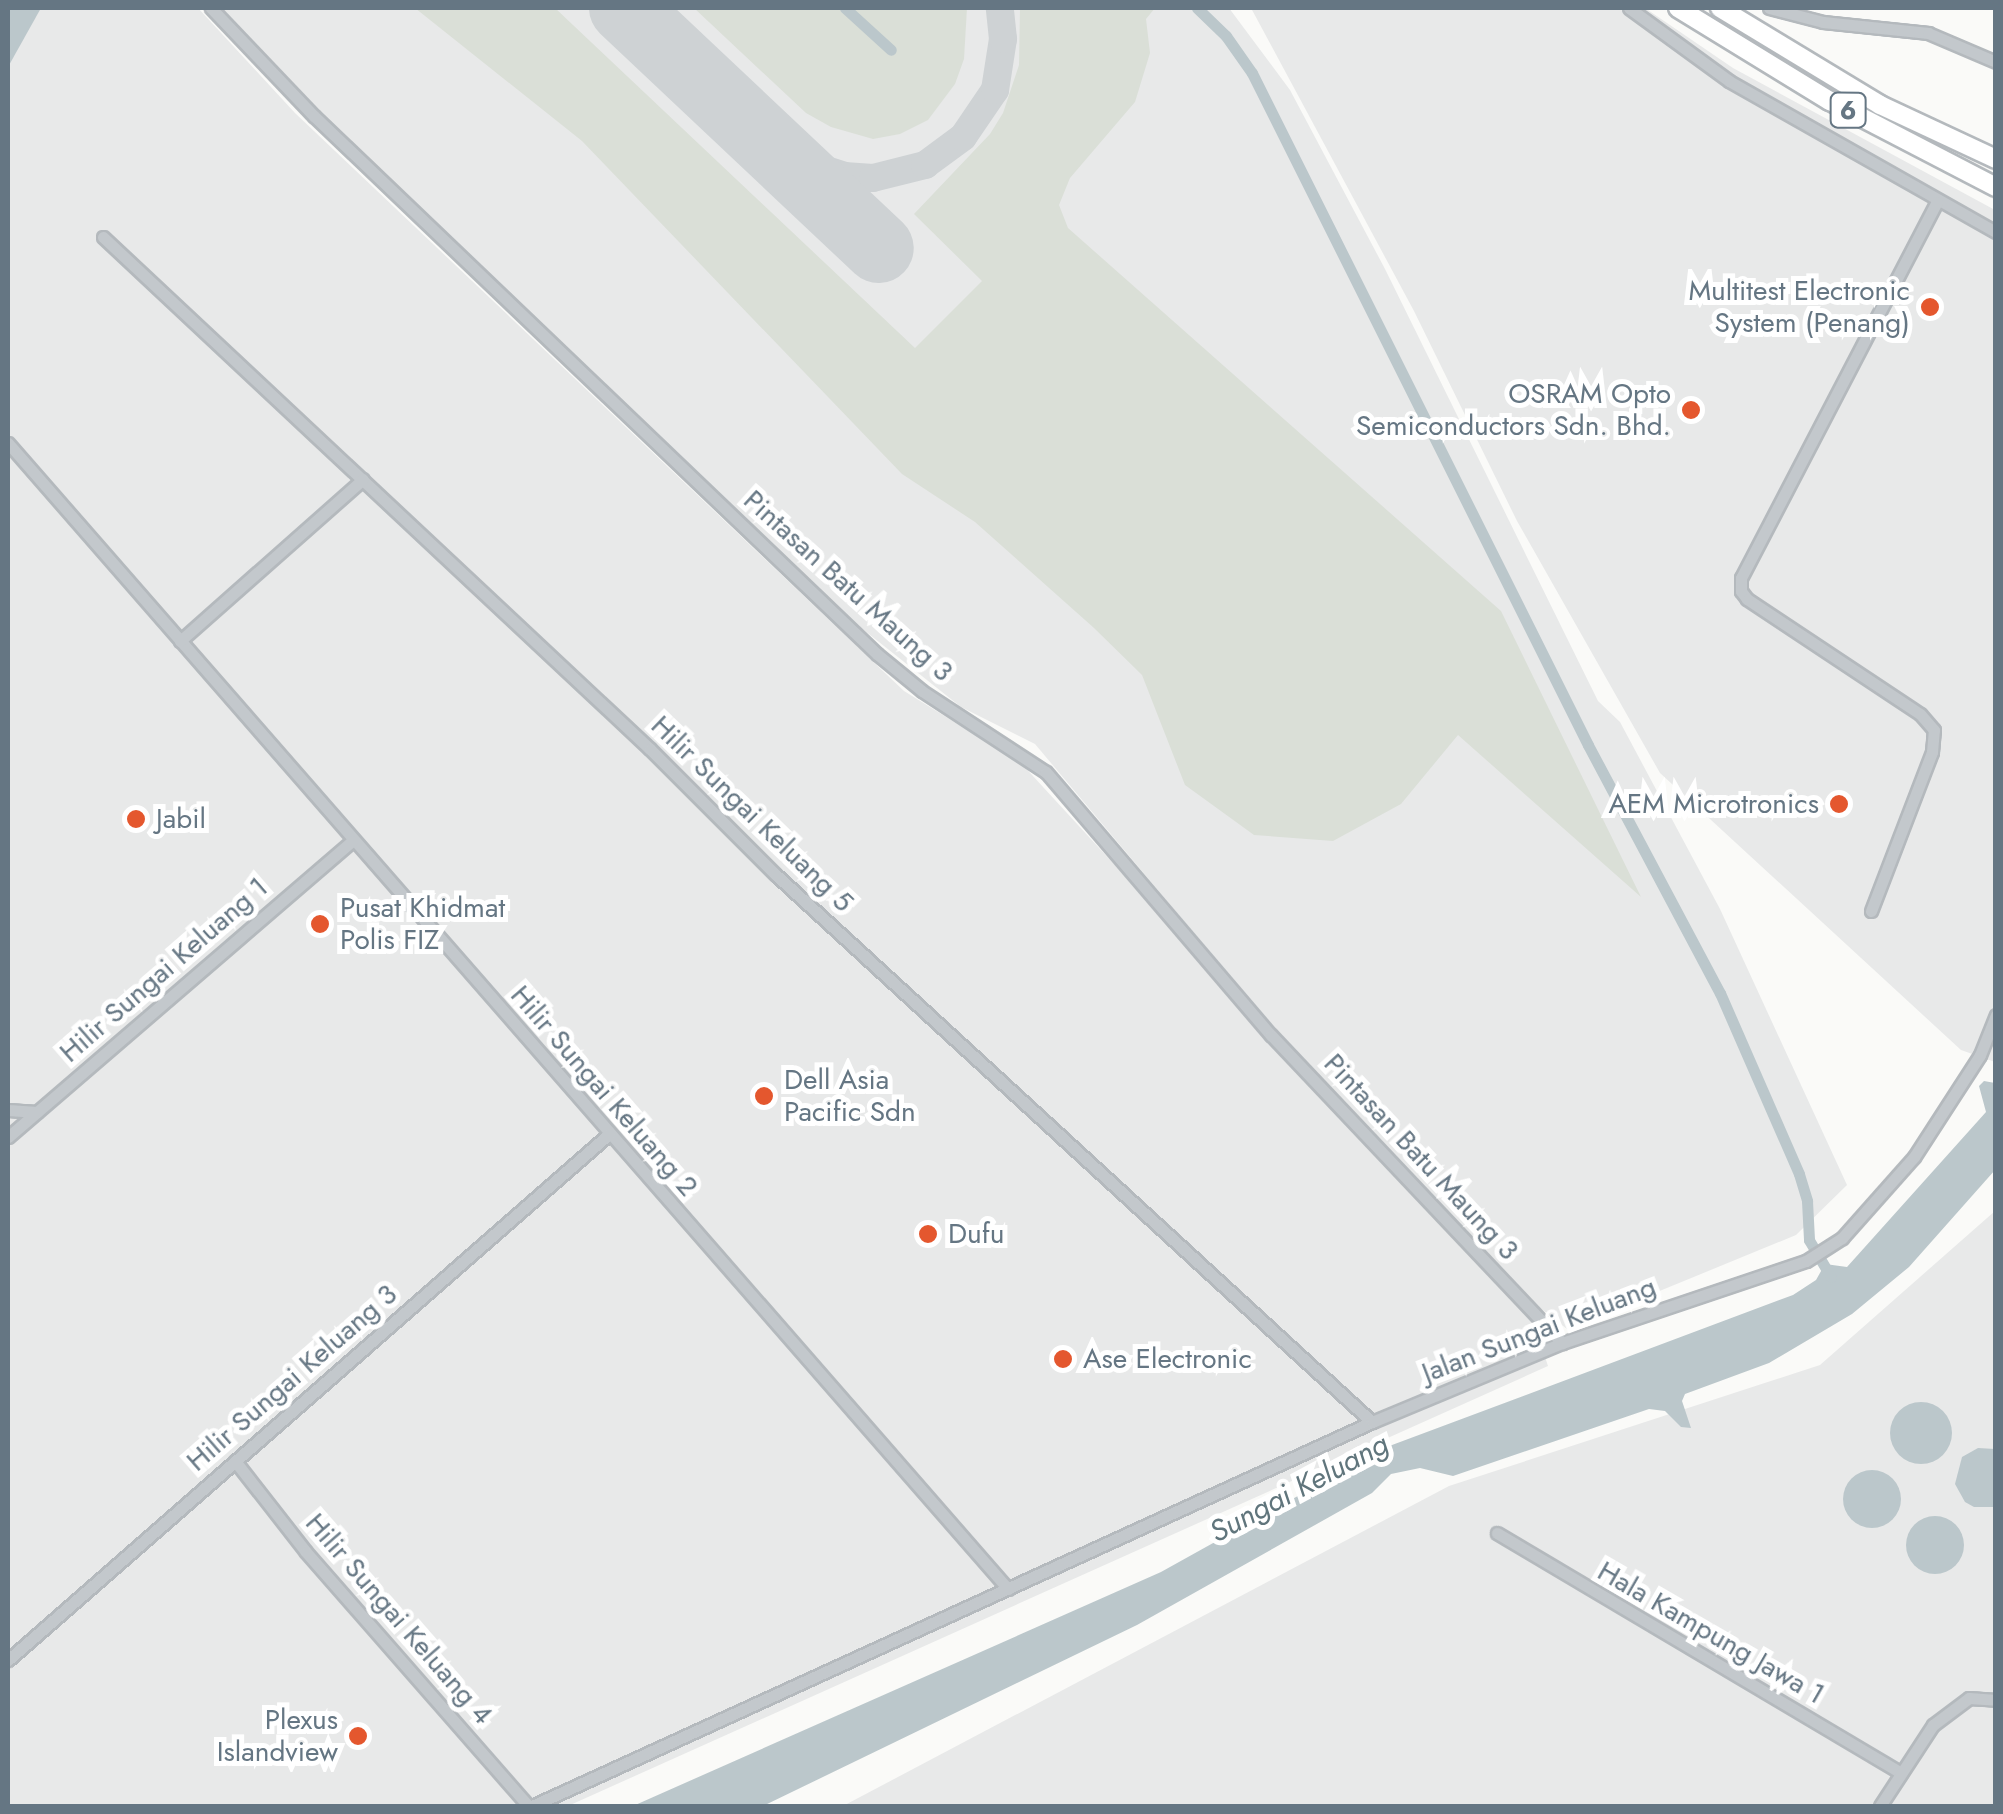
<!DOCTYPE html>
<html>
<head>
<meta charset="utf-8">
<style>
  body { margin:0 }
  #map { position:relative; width:2003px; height:1814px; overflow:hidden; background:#fafaf8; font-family:Jost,sans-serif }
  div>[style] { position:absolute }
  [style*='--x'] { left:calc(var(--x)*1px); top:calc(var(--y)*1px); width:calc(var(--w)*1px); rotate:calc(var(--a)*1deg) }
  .built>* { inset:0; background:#e8e9e9 }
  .green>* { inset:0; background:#dadfd7 }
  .water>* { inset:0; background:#bbc7cb }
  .round { border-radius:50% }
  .canal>* { height:11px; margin:-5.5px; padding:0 5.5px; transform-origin:5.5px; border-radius:5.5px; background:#bbc7cb }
  .taxiway>* { height:28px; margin:-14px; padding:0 14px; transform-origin:14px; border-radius:14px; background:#ced2d4 }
  .runway>* { height:70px; margin:-35px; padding:0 35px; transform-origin:35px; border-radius:35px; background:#ced2d4 }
  .roads { filter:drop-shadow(2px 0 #b4b9bd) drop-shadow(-2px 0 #b4b9bd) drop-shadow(0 2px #b4b9bd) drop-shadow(0 -2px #b4b9bd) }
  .minor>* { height:11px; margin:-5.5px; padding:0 5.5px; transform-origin:5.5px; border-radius:5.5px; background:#c3c8cc }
  .highway>* { height:18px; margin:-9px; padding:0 9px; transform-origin:9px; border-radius:9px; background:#fff }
  .dots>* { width:28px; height:28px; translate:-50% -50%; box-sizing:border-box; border:5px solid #fff; border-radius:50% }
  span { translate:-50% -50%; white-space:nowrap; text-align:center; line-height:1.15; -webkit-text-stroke:10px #fff; paint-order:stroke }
  .shield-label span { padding:2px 8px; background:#fff; border:2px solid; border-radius:8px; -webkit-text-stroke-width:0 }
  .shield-label { font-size:25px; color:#657683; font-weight:700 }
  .poi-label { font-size:28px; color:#657683 }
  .right { translate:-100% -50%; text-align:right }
  .left { translate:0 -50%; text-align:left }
  .street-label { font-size:28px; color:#657683 }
  .water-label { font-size:30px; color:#60757c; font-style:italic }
  .frame { position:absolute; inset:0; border:10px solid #657683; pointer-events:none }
</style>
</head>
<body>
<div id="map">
  <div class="built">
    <div style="clip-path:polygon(8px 8px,198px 8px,295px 113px,904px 691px,1021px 763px,1533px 1320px,1548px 1366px,568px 1806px,8px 1806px)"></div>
    <div style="clip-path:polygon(220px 8px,1229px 8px,1290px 90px,1385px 269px,1598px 701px,1620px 722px,1720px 909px,1847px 1185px,1796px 1235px,1567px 1329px,1526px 1297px,1274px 1028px,1035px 744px,961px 707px,836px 608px,316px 111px)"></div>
    <div style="clip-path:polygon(1251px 8px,1645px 8px,1733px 68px,1995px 210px,1995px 1062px,1961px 1050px,1660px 773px,1517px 521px,1414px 311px)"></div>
    <div style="clip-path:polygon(1995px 1211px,1995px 1806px,843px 1806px,1449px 1486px,1820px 1365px)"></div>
  </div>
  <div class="green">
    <div style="clip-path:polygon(415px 8px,555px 8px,915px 348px,982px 281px,914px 214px,990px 134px,1003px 113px,1019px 65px,1020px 8px,1155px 8px,1146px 19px,1150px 53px,1135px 102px,1070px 178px,1059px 205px,1068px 228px,1501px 611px,1641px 897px,1458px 735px,1401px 804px,1333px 841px,1254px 835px,1185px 785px,1142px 675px,1094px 628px,975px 522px,902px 474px,582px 141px)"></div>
    <div style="clip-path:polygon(694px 8px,967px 8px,964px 59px,955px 84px,928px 120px,900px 134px,873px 139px,831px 127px,806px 113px)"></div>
  </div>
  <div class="water">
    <div style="clip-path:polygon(8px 8px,41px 8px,8px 67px)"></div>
    <div style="clip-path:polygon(1984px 1081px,1995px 1083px,1995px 1170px,1909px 1267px,1852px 1314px,1769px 1363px,1685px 1394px,1682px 1401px,1691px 1428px,1681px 1427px,1665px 1411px,1649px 1409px,1453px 1476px,1420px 1468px,1391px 1474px,1372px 1493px,1137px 1625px,763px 1806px,633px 1806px,1161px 1572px,1384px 1448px,1793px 1295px,1816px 1280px,1825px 1264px,1847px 1267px,1986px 1112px,1979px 1086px)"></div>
    <div class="round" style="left:1890px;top:1402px;width:62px;height:62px"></div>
    <div style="clip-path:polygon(1978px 1448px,1995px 1449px,1995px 1507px,1974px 1507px,1965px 1502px,1955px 1484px,1962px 1457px)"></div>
    <div class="round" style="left:1843px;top:1470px;width:58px;height:58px"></div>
    <div class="round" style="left:1906px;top:1516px;width:58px;height:58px"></div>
  </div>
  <div class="canal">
    <div style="--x:845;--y:8;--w:62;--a:42.4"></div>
    <div style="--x:1197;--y:8;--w:40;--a:44"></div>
    <div style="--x:1226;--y:36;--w:45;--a:54.9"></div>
    <div style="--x:1252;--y:73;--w:751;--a:63.43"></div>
    <div style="--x:1588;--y:745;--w:281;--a:62"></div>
    <div style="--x:1720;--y:993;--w:197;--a:66.4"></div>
    <div style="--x:1799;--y:1174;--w:28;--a:73"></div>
    <div style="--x:1807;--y:1201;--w:39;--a:87"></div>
    <div style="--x:1809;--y:1240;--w:43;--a:59.3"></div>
  </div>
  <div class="taxiway">
    <div style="--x:761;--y:136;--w:61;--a:29.5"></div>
    <div style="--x:814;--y:166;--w:32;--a:18"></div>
    <div style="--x:844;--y:176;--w:29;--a:4"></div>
    <div style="--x:873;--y:178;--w:54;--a:-14"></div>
    <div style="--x:925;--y:165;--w:47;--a:-36.4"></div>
    <div style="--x:963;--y:137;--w:57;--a:-55.8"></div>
    <div style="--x:995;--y:90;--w:52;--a:-81.1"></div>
    <div style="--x:1003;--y:39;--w:31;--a:-96"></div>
  </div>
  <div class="runway">
    <div style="--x:624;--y:8;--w:350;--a:43.3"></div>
  </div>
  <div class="roads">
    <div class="minor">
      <div style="--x:211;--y:8;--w:149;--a:46.4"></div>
      <div style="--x:314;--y:116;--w:779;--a:43.7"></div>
      <div style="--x:877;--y:654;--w:58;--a:39.4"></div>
      <div style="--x:922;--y:691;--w:148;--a:33.2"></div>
      <div style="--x:1046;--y:772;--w:346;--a:49.5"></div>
      <div style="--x:1271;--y:1035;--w:424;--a:46.6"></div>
      <div style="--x:1629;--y:8;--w:124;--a:36.1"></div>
      <div style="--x:1729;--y:81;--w:307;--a:29.5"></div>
      <div style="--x:1769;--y:8;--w:56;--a:14.5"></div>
      <div style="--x:1823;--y:22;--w:106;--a:6"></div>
      <div style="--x:1928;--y:33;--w:74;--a:23.1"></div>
      <div style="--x:103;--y:237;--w:749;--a:43.11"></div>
      <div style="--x:650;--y:749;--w:177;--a:45"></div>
      <div style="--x:775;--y:874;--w:810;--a:42.55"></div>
      <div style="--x:8;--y:443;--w:1521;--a:48.89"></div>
      <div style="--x:180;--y:641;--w:244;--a:-41.5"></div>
      <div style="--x:1871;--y:911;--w:170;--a:-69"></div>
      <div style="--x:1932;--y:752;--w:22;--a:-85"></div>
      <div style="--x:1934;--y:730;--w:21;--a:-131"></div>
      <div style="--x:1920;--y:714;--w:208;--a:-146.4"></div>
      <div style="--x:1747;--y:599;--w:10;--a:-127"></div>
      <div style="--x:1741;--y:591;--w:13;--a:-90"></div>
      <div style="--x:1741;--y:578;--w:424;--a:-62.5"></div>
      <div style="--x:8;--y:1110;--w:29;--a:4"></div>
      <div style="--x:8;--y:1137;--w:454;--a:-40.7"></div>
      <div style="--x:235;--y:1461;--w:115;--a:52"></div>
      <div style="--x:306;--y:1552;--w:337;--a:48.8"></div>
      <div style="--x:1497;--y:1533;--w:470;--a:30.7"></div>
      <div style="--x:8;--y:1660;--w:799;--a:-41.19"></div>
      <div style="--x:532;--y:1806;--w:924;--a:-24.57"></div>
      <div style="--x:1372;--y:1422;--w:206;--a:-22.6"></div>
      <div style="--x:1562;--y:1343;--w:257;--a:-18.6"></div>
      <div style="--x:1806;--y:1261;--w:43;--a:-32.6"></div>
      <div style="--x:1842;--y:1238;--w:108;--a:-48.4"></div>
      <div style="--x:1914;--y:1157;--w:121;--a:-57.1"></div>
      <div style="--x:1980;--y:1055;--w:43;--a:-68.2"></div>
      <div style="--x:1880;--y:1806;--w:97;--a:-56.8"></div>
      <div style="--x:1933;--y:1725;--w:45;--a:-36.9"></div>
      <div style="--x:1969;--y:1698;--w:27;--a:4"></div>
    </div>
    <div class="highway">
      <div style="--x:1678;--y:8;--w:178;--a:31.5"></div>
      <div style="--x:1830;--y:101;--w:187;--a:27.4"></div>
      <div style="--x:1720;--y:8;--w:187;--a:31.2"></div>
      <div style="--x:1880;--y:105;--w:128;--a:25"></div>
    </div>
  </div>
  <div class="dots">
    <div style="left:1930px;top:307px;background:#e4572e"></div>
    <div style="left:1691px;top:410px;background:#e4572e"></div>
    <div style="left:1839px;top:804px;background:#e4572e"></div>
    <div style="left:136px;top:819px;background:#e4572e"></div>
    <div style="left:320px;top:924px;background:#e4572e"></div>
    <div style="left:764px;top:1096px;background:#e4572e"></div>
    <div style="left:928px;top:1234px;background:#e4572e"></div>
    <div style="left:1063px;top:1359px;background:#e4572e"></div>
    <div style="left:358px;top:1736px;background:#e4572e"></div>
  </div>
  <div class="shield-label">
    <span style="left:1848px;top:110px">6</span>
  </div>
  <div class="poi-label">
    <span class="right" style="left:1910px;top:307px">Multitest Electronic<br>System (Penang)</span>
    <span class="right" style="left:1671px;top:410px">OSRAM Opto<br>Semiconductors Sdn. Bhd.</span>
    <span class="right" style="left:1819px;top:804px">AEM Microtronics</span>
    <span class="left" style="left:156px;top:819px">Jabil</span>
    <span class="left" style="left:340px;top:924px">Pusat Khidmat<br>Polis FIZ</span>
    <span class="left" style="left:784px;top:1096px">Dell Asia<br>Pacific Sdn</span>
    <span class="left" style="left:948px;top:1234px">Dufu</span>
    <span class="left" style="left:1083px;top:1359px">Ase Electronic</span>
    <span class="right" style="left:338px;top:1736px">Plexus<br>Islandview</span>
  </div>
  <div class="street-label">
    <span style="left:848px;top:586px;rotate:42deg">Pintasan Batu Maung 3</span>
    <span style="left:752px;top:814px;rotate:44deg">Hilir Sungai Keluang 5</span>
    <span style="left:164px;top:970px;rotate:-41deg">Hilir Sungai Keluang 1</span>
    <span style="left:604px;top:1091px;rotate:49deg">Hilir Sungai Keluang 2</span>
    <span style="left:1421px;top:1157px;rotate:47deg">Pintasan Batu Maung 3</span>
    <span style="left:1539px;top:1330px;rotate:-21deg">Jalan Sungai Keluang</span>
    <span style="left:292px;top:1378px;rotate:-41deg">Hilir Sungai Keluang 3</span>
    <span style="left:399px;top:1619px;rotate:49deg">Hilir Sungai Keluang 4</span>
    <span style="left:1711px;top:1633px;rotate:30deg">Hala Kampung Jawa 1</span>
  </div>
  <div class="water-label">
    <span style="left:1299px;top:1488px;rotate:-28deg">Sungai Keluang</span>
  </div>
  <div class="frame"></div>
</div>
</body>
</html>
